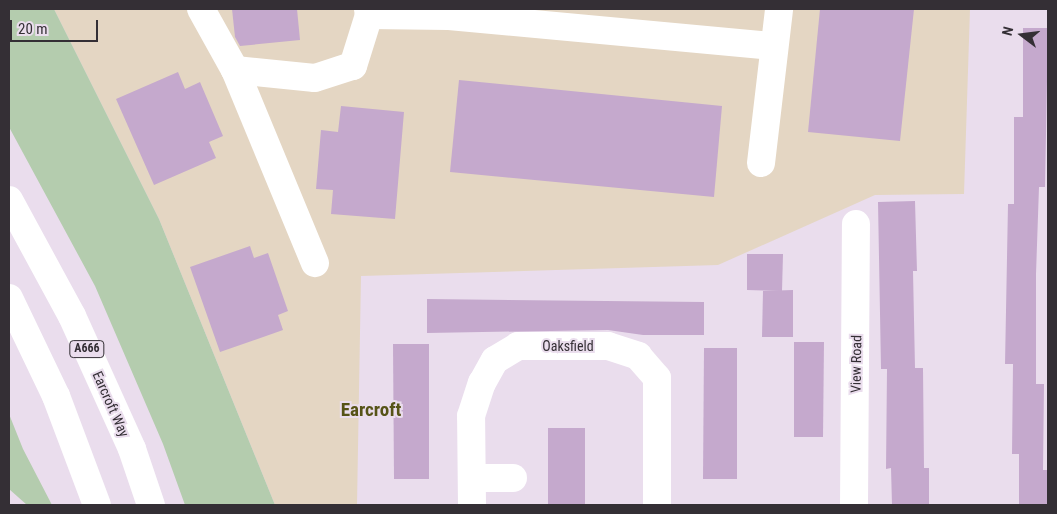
<!DOCTYPE html>
<html>
<head>
<meta charset="utf-8">
<style>
  body { margin:0 }
  #map { position:relative; width:1057px; height:514px; overflow:hidden; background:#eadded; font-family:"Roboto Condensed",sans-serif }
  div>[style] { position:absolute }
  [style*='--x'] { left:calc(var(--x)*1px); top:calc(var(--y)*1px); width:calc(var(--w)*1px); rotate:calc(var(--a)*1deg) }
  .commercial>* { inset:0; background:#e4d6c3 }
  .green>* { inset:0; background:#b4ccae }
  .building>* { inset:0; background:#c5a9cd }
  .minor>* { height:28px; margin:-14px; padding:0 14px; transform-origin:14px; border-radius:14px; background:#fff }
  .highway>* { height:28px; margin:-14px; padding:0 14px; transform-origin:14px; border-radius:14px; background:#fff }
  span { translate:-50% -50%; white-space:nowrap; text-align:center; line-height:1.15; -webkit-text-stroke:4px #eadded; paint-order:stroke }
  .shield-label span { padding:1px 4px; background:#eadded; border:1px solid; border-radius:4px; -webkit-text-stroke-width:0 }
  .shield-label { font-size:12px; color:#342f35; font-weight:700 }
  .street-label { font-size:14px; color:#342f35 }
  .district-label { font-size:19px; color:#565317; font-weight:700 }
  .frame { position:absolute; inset:0; border:10px solid #342f35; pointer-events:none }
  .north { position:absolute; left:997px; top:10px; width:50px; height:50px; -webkit-text-stroke:4px #eadded; paint-order:stroke; rotate:285deg; font-size:14px; font-weight:700; line-height:20px; text-align:center; color:#342f35 }
  .north::after { content:''; display:block; margin:auto; width:18px; height:22px; background:#342f35; clip-path:polygon(50% 0,100% 100%,50% 72%,0 100%) }
  .scale { position:absolute; left:10px; top:20px; width:88px; height:22px; box-sizing:border-box; border:2px solid #342f35; border-top:0; padding-left:6px; font-size:15px; line-height:18px; white-space:nowrap; color:#342f35; -webkit-text-stroke:4px #eadded; paint-order:stroke }
</style>
</head>
<body>
<div id="map">
  <div class="commercial">
    <div style="clip-path:polygon(54px 9px,970px 9px,964px 194px,875px 195px,718px 265px,361px 276px,357px 505px,275px 505px,159px 219px)"></div>
  </div>
  <div class="green">
    <div style="clip-path:polygon(9px 9px,54px 9px,159px 219px,275px 505px,185px 505px,163px 444px,95px 286px,9px 127px)"></div>
    <div style="clip-path:polygon(9px 414px,23px 449px,52px 505px,27px 505px,9px 489px)"></div>
  </div>
  <div class="building">
    <div style="clip-path:polygon(232px 9px,297px 9px,300px 40px,240px 46px,235px 37px)"></div>
    <div style="clip-path:polygon(820px 9px,914px 9px,900px 141px,808px 132px)"></div>
    <div style="clip-path:polygon(1023px 28px,1048px 28px,1045px 187px,1039px 187px,1036px 274px,1036px 384px,1044px 384px,1043px 470px,1048px 470px,1048px 505px,1019px 505px,1019px 454px,1012px 454px,1013px 364px,1005px 364px,1008px 204px,1014px 204px,1014px 117px,1023px 117px)"></div>
    <div style="clip-path:polygon(178px 72px,185px 89px,200px 82px,223px 136px,209px 142px,216px 158px,154px 185px,116px 99px)"></div>
    <div style="clip-path:polygon(459px 80px,722px 106px,714px 197px,450px 172px)"></div>
    <div style="clip-path:polygon(341px 106px,404px 112px,395px 219px,331px 214px,333px 190px,316px 189px,321px 130px,338px 132px)"></div>
    <div style="clip-path:polygon(915px 201px,917px 271px,913px 271px,915px 368px,923px 368px,924px 468px,929px 468px,929px 505px,892px 505px,891px 468px,886px 469px,887px 369px,881px 369px,878px 202px)"></div>
    <div style="clip-path:polygon(250px 246px,254px 258px,268px 253px,288px 311px,278px 315px,283px 330px,220px 352px,190px 267px)"></div>
    <div style="clip-path:polygon(747px 254px,783px 254px,782px 291px,747px 290px)"></div>
    <div style="clip-path:polygon(793px 290px,793px 337px,762px 337px,763px 291px)"></div>
    <div style="clip-path:polygon(427px 299px,704px 302px,704px 335px,643px 335px,608px 330px,427px 333px)"></div>
    <div style="clip-path:polygon(794px 342px,824px 342px,823px 437px,794px 437px)"></div>
    <div style="clip-path:polygon(393px 344px,429px 344px,429px 479px,394px 479px)"></div>
    <div style="clip-path:polygon(704px 348px,737px 348px,737px 479px,703px 479px)"></div>
    <div style="clip-path:polygon(548px 428px,585px 428px,585px 505px,548px 505px)"></div>
  </div>
  <div class="minor">
    <div style="--x:201;--y:9;--w:70;--a:60.9"></div>
    <div style="--x:235;--y:70;--w:80;--a:5.7"></div>
    <div style="--x:315;--y:78;--w:40;--a:-18"></div>
    <div style="--x:353;--y:66;--w:53;--a:-72.6"></div>
    <div style="--x:368;--y:9;--w:6;--a:81"></div>
    <div style="--x:369;--y:15;--w:80;--a:0.7"></div>
    <div style="--x:449;--y:16;--w:326;--a:5.3"></div>
    <div style="--x:235;--y:70;--w:209;--a:67.5"></div>
    <div style="--x:761;--y:163;--w:155;--a:-83.3"></div>
    <div style="--x:472;--y:478;--w:41;--a:0"></div>
    <div style="--x:472;--y:505;--w:89;--a:-90.6"></div>
    <div style="--x:471;--y:416;--w:35;--a:-72"></div>
    <div style="--x:482;--y:383;--w:26;--a:-61"></div>
    <div style="--x:495;--y:360;--w:27;--a:-31"></div>
    <div style="--x:518;--y:346;--w:90;--a:0"></div>
    <div style="--x:608;--y:346;--w:32;--a:18"></div>
    <div style="--x:638;--y:356;--w:29;--a:49"></div>
    <div style="--x:657;--y:378;--w:127;--a:90"></div>
    <div style="--x:854;--y:505;--w:281;--a:-89.6"></div>
  </div>
  <div class="highway">
    <div style="--x:9;--y:200;--w:132;--a:61.5"></div>
    <div style="--x:72;--y:316;--w:146;--a:65.7"></div>
    <div style="--x:132;--y:449;--w:59;--a:71.3"></div>
    <div style="--x:9;--y:298;--w:109;--a:64.4"></div>
    <div style="--x:56;--y:396;--w:116;--a:69.4"></div>
  </div>
  <div class="shield-label">
    <span style="left:87px;top:349px">A666</span>
  </div>
  <div class="street-label">
    <span style="left:568px;top:346px">Oaksfield</span>
    <span style="left:856px;top:364px;rotate:-89deg">View Road</span>
    <span style="left:111px;top:404px;rotate:66deg">Earcroft Way</span>
  </div>
  <div class="district-label">
    <span style="left:371px;top:410px">Earcroft</span>
  </div>
  <div class="frame"></div>
  <div class="north">N</div>
  <div class="scale">20 m</div>
</div>
</body>
</html>
